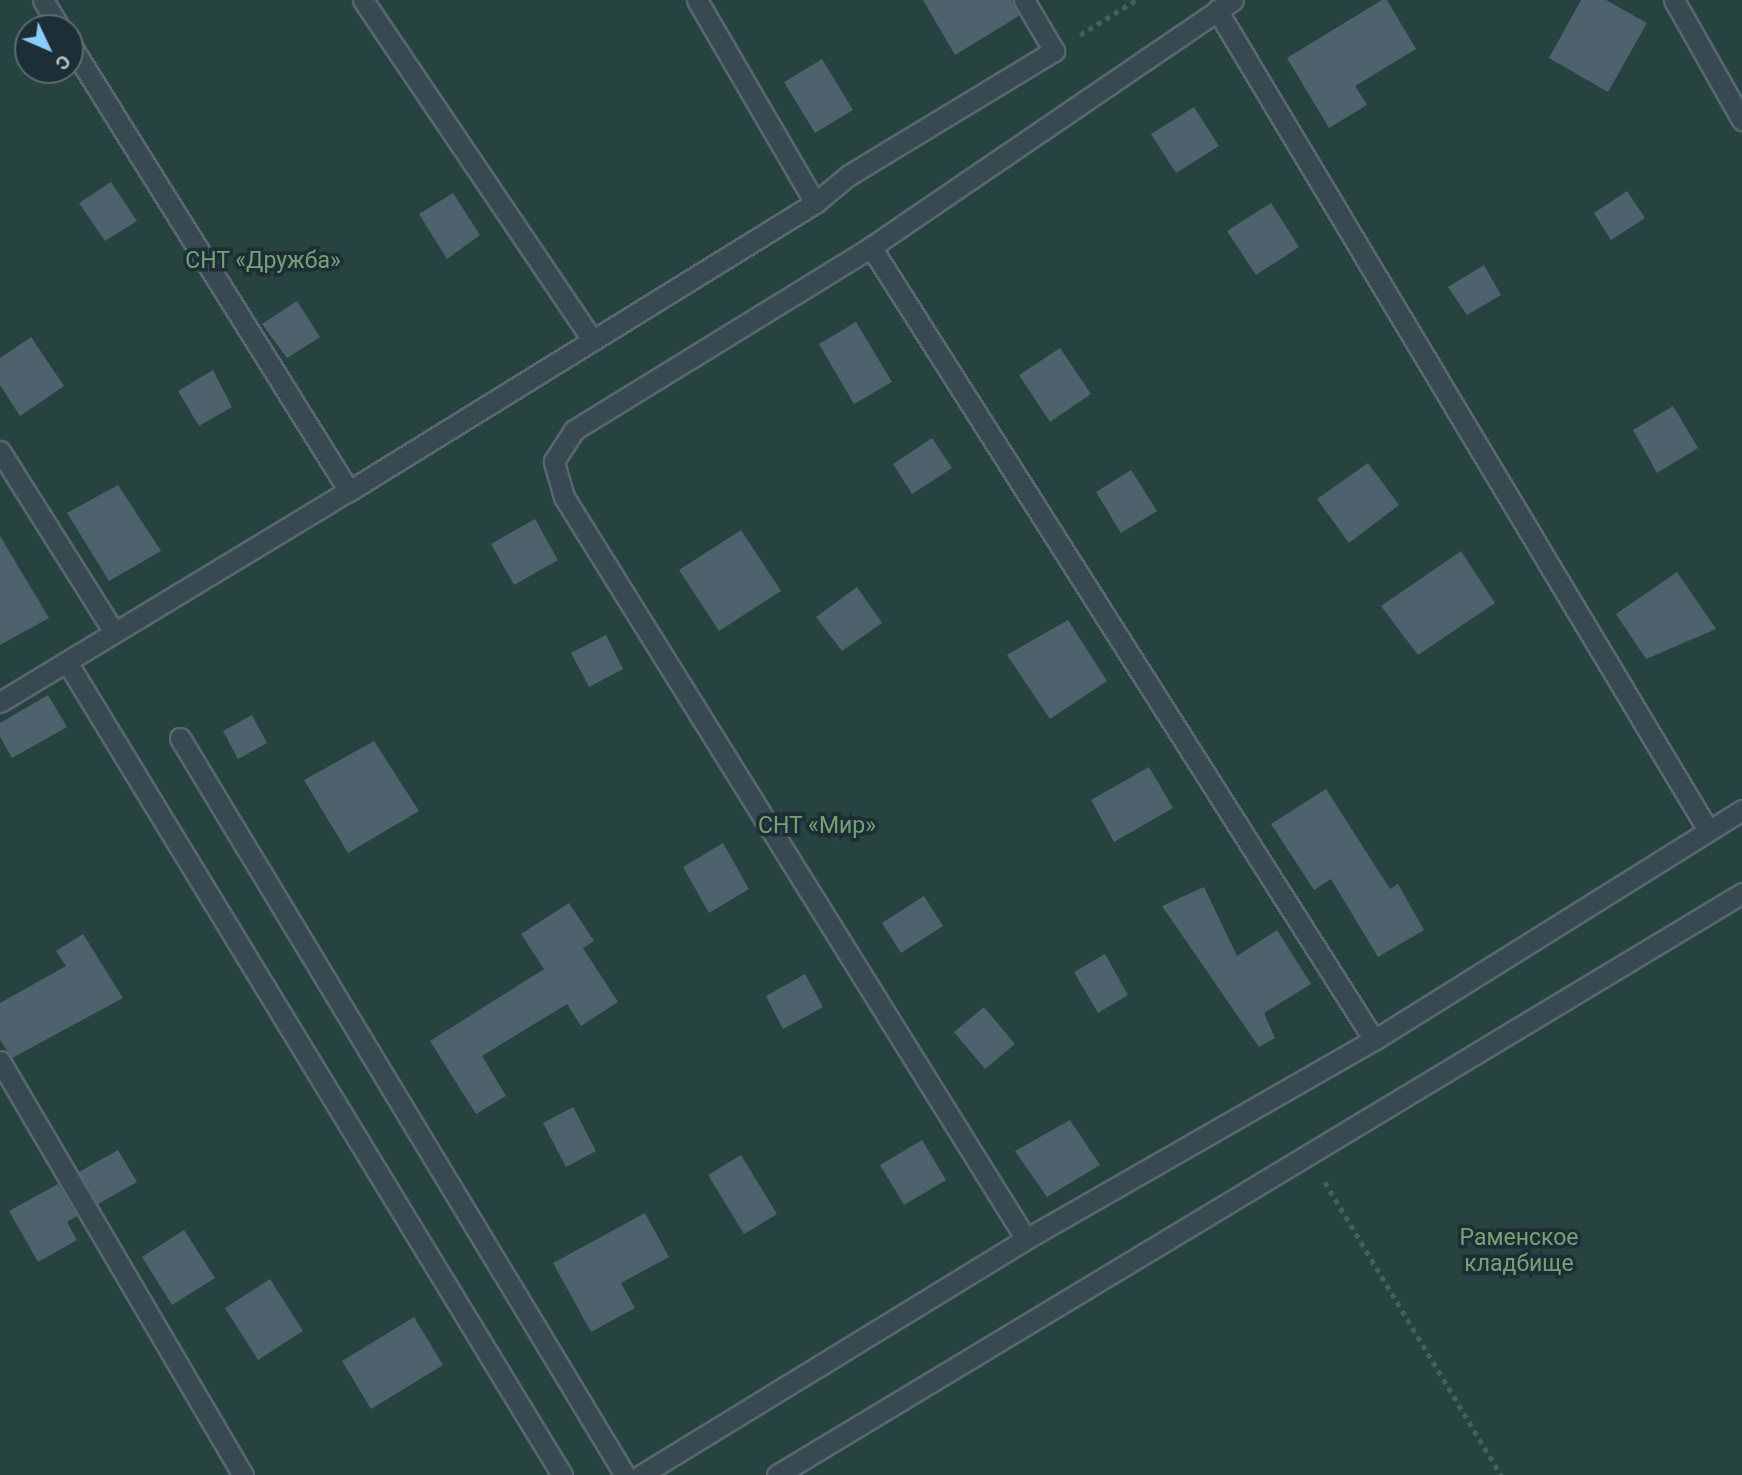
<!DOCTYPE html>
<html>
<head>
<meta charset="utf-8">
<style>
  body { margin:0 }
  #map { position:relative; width:1742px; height:1475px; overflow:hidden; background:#243842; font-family:Roboto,sans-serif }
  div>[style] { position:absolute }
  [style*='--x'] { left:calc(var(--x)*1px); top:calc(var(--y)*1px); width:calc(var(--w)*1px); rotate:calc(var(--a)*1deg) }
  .green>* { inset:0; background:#264340 }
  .building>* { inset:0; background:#4d626d }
  .path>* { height:4.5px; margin-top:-2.25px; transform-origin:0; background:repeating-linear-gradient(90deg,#455f5c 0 5px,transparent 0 10px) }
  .roads { filter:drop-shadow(2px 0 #57666f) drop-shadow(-2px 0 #57666f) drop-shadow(0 2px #57666f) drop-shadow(0 -2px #57666f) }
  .lane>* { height:19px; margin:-9.5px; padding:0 9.5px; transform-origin:9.5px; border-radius:9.5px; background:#394952 }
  span { translate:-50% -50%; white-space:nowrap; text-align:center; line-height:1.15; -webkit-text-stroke:7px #1e2e37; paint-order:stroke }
  .park-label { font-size:23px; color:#73a373 }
  .north { position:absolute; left:14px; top:14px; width:70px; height:70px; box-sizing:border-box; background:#1e2e37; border:2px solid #5b6a73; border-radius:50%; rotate:134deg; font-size:19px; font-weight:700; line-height:28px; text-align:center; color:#b6c3cc }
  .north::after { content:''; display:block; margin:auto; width:24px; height:32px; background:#89cffd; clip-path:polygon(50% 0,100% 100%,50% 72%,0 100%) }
</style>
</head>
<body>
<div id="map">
  <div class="green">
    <div style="clip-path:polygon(evenodd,0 0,1742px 0,1742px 1475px,0 1475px,0 0,28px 28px,70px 28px,70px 70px,28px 70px,28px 28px)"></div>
  </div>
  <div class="building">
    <div style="clip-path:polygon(923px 0,1012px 0,1019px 16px,955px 55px)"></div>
    <div style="clip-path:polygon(1382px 0,1387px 0,1416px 49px,1355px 86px,1367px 105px,1329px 128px,1287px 58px)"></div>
    <div style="clip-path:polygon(1581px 0,1606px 0,1647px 23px,1608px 92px,1549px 58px)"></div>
    <div style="clip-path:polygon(822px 59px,853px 110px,815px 133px,784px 82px)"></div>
    <div style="clip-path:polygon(1194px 107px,1219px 146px,1176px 173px,1151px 134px)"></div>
    <div style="clip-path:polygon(111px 182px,137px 221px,105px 241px,79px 203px)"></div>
    <div style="clip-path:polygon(1627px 191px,1645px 218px,1611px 240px,1594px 213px)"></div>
    <div style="clip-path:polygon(453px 193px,480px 235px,447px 259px,419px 214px)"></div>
    <div style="clip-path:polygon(1271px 203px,1299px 247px,1256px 275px,1227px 231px)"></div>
    <div style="clip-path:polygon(1484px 265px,1501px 295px,1467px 315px,1448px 287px)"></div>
    <div style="clip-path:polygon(297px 301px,320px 337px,287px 358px,262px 324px)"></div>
    <div style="clip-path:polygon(856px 322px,892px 382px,854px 404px,819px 344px)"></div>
    <div style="clip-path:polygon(31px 337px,64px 386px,20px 416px,0 385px,0 358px)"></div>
    <div style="clip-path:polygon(1060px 348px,1091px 394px,1050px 422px,1019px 375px)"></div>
    <div style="clip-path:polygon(213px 370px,232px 407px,199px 426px,178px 391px)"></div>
    <div style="clip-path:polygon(1673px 406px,1698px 448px,1657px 473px,1633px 430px)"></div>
    <div style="clip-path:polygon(932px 438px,952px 468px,912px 494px,893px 464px)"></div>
    <div style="clip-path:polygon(1368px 463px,1399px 505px,1349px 543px,1317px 499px)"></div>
    <div style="clip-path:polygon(1131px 470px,1157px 511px,1121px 533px,1096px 492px)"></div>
    <div style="clip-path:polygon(118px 485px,161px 551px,109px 581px,67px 513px)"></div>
    <div style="clip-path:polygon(535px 519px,558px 560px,514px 585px,491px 544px)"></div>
    <div style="clip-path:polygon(741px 530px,781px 591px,719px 631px,679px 570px)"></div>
    <div style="clip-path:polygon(0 536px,49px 618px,0 645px)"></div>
    <div style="clip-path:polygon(1461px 551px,1495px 603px,1418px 655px,1381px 606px)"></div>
    <div style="clip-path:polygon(1677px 572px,1716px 629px,1646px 659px,1616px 614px)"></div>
    <div style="clip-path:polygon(857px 587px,882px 623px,842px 651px,816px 617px)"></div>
    <div style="clip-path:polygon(1068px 620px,1107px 681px,1050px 719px,1007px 655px)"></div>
    <div style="clip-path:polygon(606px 635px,623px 669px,589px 687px,571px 653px)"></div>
    <div style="clip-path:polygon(48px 695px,67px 727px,12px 758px,0 737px,0 723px)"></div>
    <div style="clip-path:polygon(252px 715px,267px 743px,238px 759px,223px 731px)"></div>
    <div style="clip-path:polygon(374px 741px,419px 811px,348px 853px,304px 780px)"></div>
    <div style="clip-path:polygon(1149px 767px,1173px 808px,1114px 842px,1091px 800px)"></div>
    <div style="clip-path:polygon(1326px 789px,1390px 889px,1398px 884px,1424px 930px,1378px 957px,1331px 879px,1314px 890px,1271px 824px)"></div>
    <div style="clip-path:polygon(723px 843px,749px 889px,709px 913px,683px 867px)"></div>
    <div style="clip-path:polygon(1204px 887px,1237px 956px,1277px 930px,1311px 984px,1264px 1013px,1275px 1038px,1259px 1047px,1162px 906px)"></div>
    <div style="clip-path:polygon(924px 896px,943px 926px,901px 953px,882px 923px)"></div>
    <div style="clip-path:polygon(569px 903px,594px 941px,583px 948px,618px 1002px,581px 1026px,567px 1004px,482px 1056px,506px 1096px,476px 1114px,430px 1041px,544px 969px,521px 934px)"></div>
    <div style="clip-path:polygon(83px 934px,123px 998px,12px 1058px,0 1040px,0 1003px,66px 966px,56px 951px)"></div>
    <div style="clip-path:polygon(1105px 954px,1128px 995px,1098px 1013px,1074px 972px)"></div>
    <div style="clip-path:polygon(805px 974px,823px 1007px,783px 1029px,766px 996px)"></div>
    <div style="clip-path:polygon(984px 1007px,1015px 1044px,985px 1069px,954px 1032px)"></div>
    <div style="clip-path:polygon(573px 1107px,596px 1151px,566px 1167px,543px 1123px)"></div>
    <div style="clip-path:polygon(1070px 1120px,1100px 1165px,1047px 1197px,1015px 1151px)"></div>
    <div style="clip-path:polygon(922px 1140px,946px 1180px,904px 1205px,880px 1165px)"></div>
    <div style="clip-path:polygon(118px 1150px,137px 1182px,98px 1204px,79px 1172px)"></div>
    <div style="clip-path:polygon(741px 1155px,777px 1214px,744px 1234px,708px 1175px)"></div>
    <div style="clip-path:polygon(58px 1184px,77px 1216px,67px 1222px,77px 1240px,38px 1262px,9px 1211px)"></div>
    <div style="clip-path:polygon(645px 1213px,669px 1257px,621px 1283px,635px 1308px,591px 1332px,553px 1263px)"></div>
    <div style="clip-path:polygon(184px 1230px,215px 1278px,172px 1305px,142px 1257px)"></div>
    <div style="clip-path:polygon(270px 1279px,303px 1331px,258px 1360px,225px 1308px)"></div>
    <div style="clip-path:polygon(414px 1317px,443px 1365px,371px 1409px,342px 1361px)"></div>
  </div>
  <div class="path">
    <div style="--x:1080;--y:35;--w:66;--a:-32"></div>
    <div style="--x:1325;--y:1182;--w:342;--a:59"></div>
  </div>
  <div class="roads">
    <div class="lane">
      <div style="--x:43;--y:0;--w:33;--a:59"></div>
      <div style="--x:363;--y:0;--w:409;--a:56"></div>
      <div style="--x:697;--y:0;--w:235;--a:59.8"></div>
      <div style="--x:1674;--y:0;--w:138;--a:60.5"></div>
      <div style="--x:1217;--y:10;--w:956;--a:59.09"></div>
      <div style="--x:70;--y:44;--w:527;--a:58.03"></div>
      <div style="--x:871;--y:247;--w:939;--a:57.61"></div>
      <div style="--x:0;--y:451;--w:214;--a:57.8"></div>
      <div style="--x:67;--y:662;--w:952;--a:58.66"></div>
      <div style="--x:0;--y:702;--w:408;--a:-31.2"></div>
      <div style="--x:349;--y:491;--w:548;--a:-31.72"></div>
      <div style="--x:815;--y:203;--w:44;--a:-39.5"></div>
      <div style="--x:849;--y:175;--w:240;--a:-31.2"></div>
      <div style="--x:1054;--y:51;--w:59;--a:-120.5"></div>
      <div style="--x:180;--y:738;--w:861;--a:58.88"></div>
      <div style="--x:0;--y:1061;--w:480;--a:59.6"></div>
      <div style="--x:1026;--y:1239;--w:874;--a:-121.91"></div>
      <div style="--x:564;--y:497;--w:37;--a:-106"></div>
      <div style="--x:554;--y:461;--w:37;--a:-57"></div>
      <div style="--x:574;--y:430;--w:349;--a:-31.6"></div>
      <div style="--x:871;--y:247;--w:438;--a:-34.3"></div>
      <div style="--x:641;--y:1475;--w:452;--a:-31.5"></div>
      <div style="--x:1026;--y:1239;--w:401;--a:-29.8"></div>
      <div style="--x:1374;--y:1040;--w:434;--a:-32"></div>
      <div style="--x:777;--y:1475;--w:1127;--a:-31.09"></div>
    </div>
  </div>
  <div class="park-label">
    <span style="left:263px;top:261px">СНТ «Дружба»</span>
    <span style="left:817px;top:826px">СНТ «Мир»</span>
    <span style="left:1519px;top:1251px">Раменское<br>кладбище</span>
  </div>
  <div class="north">С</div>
</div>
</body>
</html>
